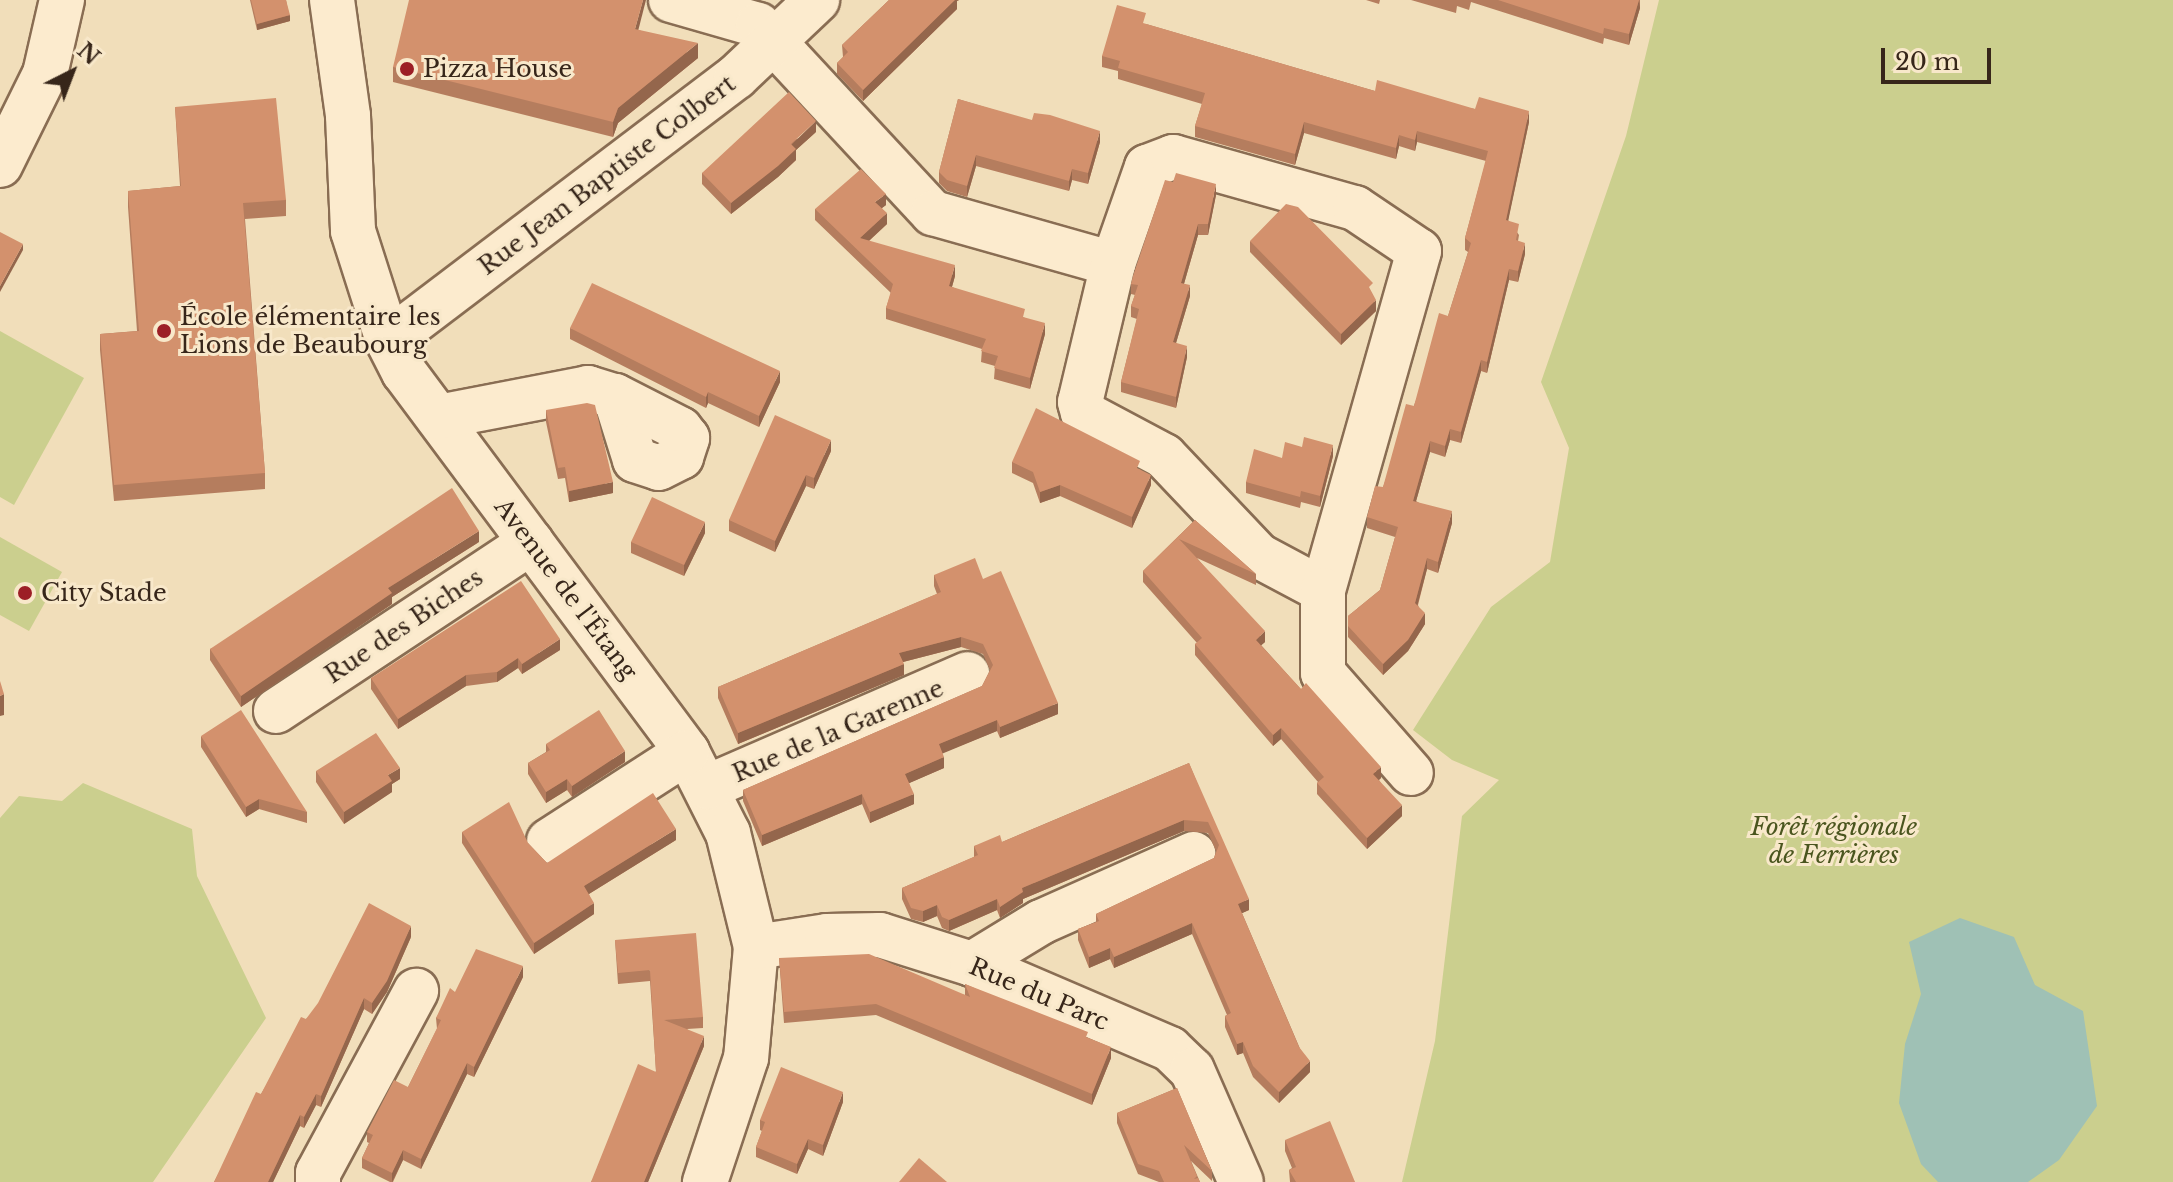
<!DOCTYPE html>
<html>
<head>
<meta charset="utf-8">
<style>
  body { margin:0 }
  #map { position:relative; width:2173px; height:1182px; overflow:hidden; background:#f1deba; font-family:"Libre Baskerville",serif }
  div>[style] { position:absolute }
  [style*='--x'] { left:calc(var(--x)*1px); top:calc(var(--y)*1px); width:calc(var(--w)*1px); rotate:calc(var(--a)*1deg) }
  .green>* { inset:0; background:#cbcf8e }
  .water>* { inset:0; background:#9fc1b5 }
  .roads { filter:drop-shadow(2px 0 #896d53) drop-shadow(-2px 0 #896d53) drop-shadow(0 2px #896d53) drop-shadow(0 -2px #896d53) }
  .minor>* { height:44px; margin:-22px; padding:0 22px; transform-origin:22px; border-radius:22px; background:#fcebce }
  .wall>* { inset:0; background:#b57d5e }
  .shaded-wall>* { inset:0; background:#94664c }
  .building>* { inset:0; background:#d3916d }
  .dots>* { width:22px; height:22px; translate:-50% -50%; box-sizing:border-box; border:4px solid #f8e8ca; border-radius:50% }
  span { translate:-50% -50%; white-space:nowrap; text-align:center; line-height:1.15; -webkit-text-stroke:6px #f8e8ca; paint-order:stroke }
  .poi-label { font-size:24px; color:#37261a }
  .left { translate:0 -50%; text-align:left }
  .street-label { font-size:24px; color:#37261a }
  .park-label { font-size:24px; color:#4a551e; font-style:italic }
  .north { position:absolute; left:32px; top:32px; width:80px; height:80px; -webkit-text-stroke:6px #f8e8ca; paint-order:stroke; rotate:42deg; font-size:22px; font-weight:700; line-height:32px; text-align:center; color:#37261a }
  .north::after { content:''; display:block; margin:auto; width:28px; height:36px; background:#37261a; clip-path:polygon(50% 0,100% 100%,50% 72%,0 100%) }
  .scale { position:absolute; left:1881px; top:48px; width:110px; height:36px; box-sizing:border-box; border:4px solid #37261a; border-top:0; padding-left:10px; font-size:24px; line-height:28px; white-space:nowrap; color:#37261a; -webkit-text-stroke:6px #f8e8ca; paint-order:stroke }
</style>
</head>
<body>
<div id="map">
  <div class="green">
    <div style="clip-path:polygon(1659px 0,2173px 0,2173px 1182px,1402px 1182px,1435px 1041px,1462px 816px,1499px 780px,1452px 760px,1413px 730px,1491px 607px,1550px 562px,1569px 448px,1541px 382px,1626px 136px)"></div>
    <div style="clip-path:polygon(0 331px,84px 378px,14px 505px,0 497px)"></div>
    <div style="clip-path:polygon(0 537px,62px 572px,29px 631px,0 615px)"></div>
    <div style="clip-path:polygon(83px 783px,192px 829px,197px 876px,266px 1018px,153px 1182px,0 1182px,0 818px,19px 796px,62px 801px)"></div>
  </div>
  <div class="water">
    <div style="clip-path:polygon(1960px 918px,2014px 937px,2035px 985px,2083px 1011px,2097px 1106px,2059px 1160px,2028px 1182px,1938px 1182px,1921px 1164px,1899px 1103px,1905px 1044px,1921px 994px,1909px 942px)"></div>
  </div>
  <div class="roads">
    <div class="minor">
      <div style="--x:332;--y:0;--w:117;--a:82.1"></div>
      <div style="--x:348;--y:116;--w:115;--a:87.5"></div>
      <div style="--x:353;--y:231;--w:115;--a:72.3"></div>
      <div style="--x:388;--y:341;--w:35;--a:63"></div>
      <div style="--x:404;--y:372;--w:474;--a:53.3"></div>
      <div style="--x:687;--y:752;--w:91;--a:63.2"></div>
      <div style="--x:728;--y:833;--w:117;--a:76.2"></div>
      <div style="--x:756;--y:947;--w:111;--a:95.1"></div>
      <div style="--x:746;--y:1058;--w:131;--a:108.3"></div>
      <div style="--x:671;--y:0;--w:91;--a:16"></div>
      <div style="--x:758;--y:25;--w:257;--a:47.1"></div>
      <div style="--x:933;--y:213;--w:187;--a:15.8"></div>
      <div style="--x:1113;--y:264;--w:142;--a:103.4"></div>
      <div style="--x:1080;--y:402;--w:11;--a:75"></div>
      <div style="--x:1083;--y:413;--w:92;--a:28"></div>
      <div style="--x:1164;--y:456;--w:138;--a:46.5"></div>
      <div style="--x:1259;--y:556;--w:72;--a:28"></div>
      <div style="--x:0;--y:165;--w:102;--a:-63.7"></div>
      <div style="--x:45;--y:74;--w:76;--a:-77.1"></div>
      <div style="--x:1113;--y:264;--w:103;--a:-70.7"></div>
      <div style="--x:1147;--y:167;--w:28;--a:-21"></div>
      <div style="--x:1173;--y:157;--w:189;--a:15.7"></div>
      <div style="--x:1355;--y:208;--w:77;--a:33.9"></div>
      <div style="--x:1419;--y:251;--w:352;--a:105.8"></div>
      <div style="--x:1323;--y:590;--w:83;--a:90"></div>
      <div style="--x:1323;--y:673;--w:133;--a:48.7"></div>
      <div style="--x:388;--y:341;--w:437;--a:-37.2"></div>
      <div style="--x:736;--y:77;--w:112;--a:-43.5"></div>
      <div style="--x:438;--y:417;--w:153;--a:-10.9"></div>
      <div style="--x:588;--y:388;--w:28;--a:17"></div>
      <div style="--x:615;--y:396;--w:67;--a:72.6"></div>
      <div style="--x:635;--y:460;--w:25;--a:18"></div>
      <div style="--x:659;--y:468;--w:25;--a:-27"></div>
      <div style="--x:681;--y:457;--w:20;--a:-72"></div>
      <div style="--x:687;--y:438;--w:11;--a:-128"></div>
      <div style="--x:680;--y:429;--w:73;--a:-153.1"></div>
      <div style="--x:276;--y:711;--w:306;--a:-33.5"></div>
      <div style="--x:708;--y:787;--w:283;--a:-23.5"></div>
      <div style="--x:549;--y:841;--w:164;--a:-32.8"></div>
      <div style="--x:756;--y:947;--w:72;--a:-8.8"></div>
      <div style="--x:827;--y:936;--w:53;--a:-1.1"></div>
      <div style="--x:880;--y:935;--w:96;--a:17.5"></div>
      <div style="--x:972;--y:964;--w:215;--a:23.2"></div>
      <div style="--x:1170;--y:1049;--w:30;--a:44"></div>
      <div style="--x:1192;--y:1070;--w:122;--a:66.4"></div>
      <div style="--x:972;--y:964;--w:81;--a:-31.3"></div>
      <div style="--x:1041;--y:922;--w:167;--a:-24"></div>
      <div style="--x:318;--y:1182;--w:9;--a:-90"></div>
      <div style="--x:318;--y:1173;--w:207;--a:-61.7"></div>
    </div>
  </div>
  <div class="wall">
    <div style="clip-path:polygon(250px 0,286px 0,290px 21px,257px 30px)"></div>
    <div style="clip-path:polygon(889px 0,959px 0,957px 1px,957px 9px,863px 101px,837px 74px,837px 63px,843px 57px,842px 45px)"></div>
    <div style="clip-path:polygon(1366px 0,1380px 0,1379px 4px)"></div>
    <div style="clip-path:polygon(1411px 0,1640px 0,1640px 8px,1629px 45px,1604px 38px,1603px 44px,1471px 2px,1469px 10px,1457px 6px,1456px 13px)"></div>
    <div style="clip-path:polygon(1146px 24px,1375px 91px,1475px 109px,1529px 122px,1508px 220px,1519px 235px,1518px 241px,1525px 254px,1518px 282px,1509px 280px,1487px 373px,1481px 371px,1461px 443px,1450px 440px,1445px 457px,1430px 452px,1416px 501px,1452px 523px,1438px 573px,1427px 569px,1418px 605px,1425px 624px,1408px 651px,1383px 675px,1348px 637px,1348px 616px,1380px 590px,1395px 537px,1367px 528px,1367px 517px,1383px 487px,1448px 316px,1468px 252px,1465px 250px,1465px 238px,1486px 161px,1417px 142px,1415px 151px,1399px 146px,1396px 159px,1304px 133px,1295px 165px,1195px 137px,1195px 126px,1202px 104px,1118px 79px,1118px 71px,1102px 67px,1102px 56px)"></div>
    <div style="clip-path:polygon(639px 30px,698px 58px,618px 123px,613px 137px,393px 82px,393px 67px)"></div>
    <div style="clip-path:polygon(958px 99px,1100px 142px,1088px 184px,1072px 180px,1069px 191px,976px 166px,967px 197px,947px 191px,939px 183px,939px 172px)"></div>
    <div style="clip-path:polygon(175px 107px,286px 200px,286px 216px,245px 219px,265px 473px,265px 489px,114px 501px,100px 350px,100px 334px,137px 331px,128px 207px,128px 191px,180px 186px)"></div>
    <div style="clip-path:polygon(816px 132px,796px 150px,796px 160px,778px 177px,731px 214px,702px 184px,702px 173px)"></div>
    <div style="clip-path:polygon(1216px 195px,1208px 235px,1198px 235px,1184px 284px,1190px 296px,1176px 343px,1187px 357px,1176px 408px,1121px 392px,1121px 382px,1137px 319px,1131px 317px,1131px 306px,1135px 295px,1131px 294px,1131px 284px)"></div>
    <div style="clip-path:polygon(886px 205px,882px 208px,887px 224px,869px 241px,955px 276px,952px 287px,1025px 318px,1045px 334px,1030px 389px,994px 379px,995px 366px,981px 362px,982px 349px,886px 319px,886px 308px,891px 293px,815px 220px,815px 209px)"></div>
    <div style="clip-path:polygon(1250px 241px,1372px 294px,1376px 311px,1341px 345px,1250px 252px)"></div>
    <div style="clip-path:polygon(570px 328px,780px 382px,759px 427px,708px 403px,706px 408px,570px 339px)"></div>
    <div style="clip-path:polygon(546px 410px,613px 493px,569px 502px,565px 478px,558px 479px,546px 422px)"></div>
    <div style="clip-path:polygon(1302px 447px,1333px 456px,1320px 507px,1301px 502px,1300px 508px,1246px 493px,1246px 482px,1282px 458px)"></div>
    <div style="clip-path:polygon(831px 451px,814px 489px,806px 486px,775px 552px,729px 531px,729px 520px)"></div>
    <div style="clip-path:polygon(1012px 462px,1140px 469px,1151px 485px,1132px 528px,1060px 496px,1040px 503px,1033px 483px,1012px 473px)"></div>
    <div style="clip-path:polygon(1195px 520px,1256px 574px,1256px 585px,1197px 558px,1265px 642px,1261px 645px,1381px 778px,1379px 780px,1402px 816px,1367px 849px,1317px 794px,1317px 783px,1318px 782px,1281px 739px,1273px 746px,1195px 655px,1195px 644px,1197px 643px,1143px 582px,1143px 571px)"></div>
    <div style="clip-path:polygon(705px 533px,684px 576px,631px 553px,631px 542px)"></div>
    <div style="clip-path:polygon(479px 542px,392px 597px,392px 604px,241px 707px,210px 660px,210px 649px)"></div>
    <div style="clip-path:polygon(934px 575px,983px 579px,1058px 714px,1000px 738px,997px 731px,942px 753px,944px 768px,909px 783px,914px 804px,870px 823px,862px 804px,762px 846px,743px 801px,743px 790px,982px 686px,990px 670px,983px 654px,961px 647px,903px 662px,904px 675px,738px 744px,718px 698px,718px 687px,937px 594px,934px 586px)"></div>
    <div style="clip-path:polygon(560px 650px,522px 674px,518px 668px,497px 682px,466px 686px,398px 729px,371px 689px,371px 678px)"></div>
    <div style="clip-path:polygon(201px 736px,307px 812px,307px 823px,259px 809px,246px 817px,201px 747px)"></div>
    <div style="clip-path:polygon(546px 744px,625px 762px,572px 797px,567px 790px,546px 803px,528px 774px,528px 763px,546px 752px)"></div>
    <div style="clip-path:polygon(1189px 763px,1249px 910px,1242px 913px,1310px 1072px,1279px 1103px,1253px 1077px,1243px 1053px,1237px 1055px,1225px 1027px,1225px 1016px,1227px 1015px,1192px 934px,1114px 968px,1110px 959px,1089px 968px,1078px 940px,1078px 929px,1096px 922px,1096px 914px,1214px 858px,1216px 851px,1208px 833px,1184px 831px,1023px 899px,1023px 903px,1000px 918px,997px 910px,949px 931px,942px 928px,937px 916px,923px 922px,911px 919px,902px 899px,902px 888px,974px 857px,974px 846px,1002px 842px)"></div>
    <div style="clip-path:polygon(316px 771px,400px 779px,392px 784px,392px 792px,344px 824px,316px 782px)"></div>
    <div style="clip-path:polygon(462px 832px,528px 843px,547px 863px,676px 840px,589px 894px,594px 914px,534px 954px,462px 843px)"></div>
    <div style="clip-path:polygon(411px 937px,387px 992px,372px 1014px,364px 1009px,321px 1107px,316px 1105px,304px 1128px,300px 1126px,273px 1182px,214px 1182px,261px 1094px,306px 1019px)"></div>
    <div style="clip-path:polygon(615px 940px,703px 1017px,703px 1028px,687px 1029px,704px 1046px,648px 1182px,591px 1182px,656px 1071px,650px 981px,618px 984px)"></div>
    <div style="clip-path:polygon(779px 958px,965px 995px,965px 984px,1088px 1038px,1111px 1058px,1092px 1105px,876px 1015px,784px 1023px)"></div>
    <div style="clip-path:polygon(523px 977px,474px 1077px,467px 1074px,421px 1169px,403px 1160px,393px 1182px,390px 1182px,362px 1168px,362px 1158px,369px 1143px,367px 1142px,367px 1132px,408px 1087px,437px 1029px,436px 1018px,455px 992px)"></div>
    <div style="clip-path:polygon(1177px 1088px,1212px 1171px,1212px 1181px,1191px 1161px,1200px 1182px,1159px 1182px,1138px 1174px,1117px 1123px,1117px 1113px)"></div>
    <div style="clip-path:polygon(843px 1102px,823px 1156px,808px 1149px,797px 1174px,756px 1157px,756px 1147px,762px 1131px,760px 1130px,760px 1120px)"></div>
    <div style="clip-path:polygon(1285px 1140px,1355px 1182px,1290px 1182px,1289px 1170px,1292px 1168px,1285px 1151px)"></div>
  </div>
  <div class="shaded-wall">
    <div style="clip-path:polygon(643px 0,646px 0,635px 43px,635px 29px)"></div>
    <div style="clip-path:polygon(954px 0,959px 0,957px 1px,957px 9px,863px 101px,863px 90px)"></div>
    <div style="clip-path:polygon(1639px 0,1640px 8px,1629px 45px,1629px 34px)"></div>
    <div style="clip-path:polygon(290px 15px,290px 21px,257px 30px,257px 24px)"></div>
    <div style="clip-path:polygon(698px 43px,698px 58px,618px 123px,613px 137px,613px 122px,618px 108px)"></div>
    <div style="clip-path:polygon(1529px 111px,1529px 122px,1506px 231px,1506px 220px)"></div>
    <div style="clip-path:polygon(816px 121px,816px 132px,796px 150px,796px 160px,778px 177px,731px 214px,731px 203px)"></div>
    <div style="clip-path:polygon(1304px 122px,1304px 133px,1295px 165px,1295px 154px)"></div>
    <div style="clip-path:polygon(1100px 131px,1100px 142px,1088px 184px,1088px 173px)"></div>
    <div style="clip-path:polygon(1417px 131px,1417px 142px,1415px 151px,1415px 140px)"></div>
    <div style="clip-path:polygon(1399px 135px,1399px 146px,1396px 159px,1396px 148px)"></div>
    <div style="clip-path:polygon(976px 155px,976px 166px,967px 197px,967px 186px)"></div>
    <div style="clip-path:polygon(1072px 169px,1072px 180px,1069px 191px,1069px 181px)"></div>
    <div style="clip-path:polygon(1216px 184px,1216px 195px,1208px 235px,1208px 224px)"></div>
    <div style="clip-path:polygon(886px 194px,886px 205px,875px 213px,875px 202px)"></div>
    <div style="clip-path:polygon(887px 213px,887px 224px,860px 249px,860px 238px)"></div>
    <div style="clip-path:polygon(1198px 224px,1198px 235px,1181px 294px,1181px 283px)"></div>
    <div style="clip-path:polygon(1525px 243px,1525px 254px,1518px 282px,1518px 271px)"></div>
    <div style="clip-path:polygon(23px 244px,23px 250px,0 292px,0 286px)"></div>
    <div style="clip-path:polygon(955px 265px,955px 276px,949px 297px,949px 286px)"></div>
    <div style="clip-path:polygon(1509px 269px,1509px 280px,1487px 373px,1487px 362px)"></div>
    <div style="clip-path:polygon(1190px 285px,1190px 296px,1173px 353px,1173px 342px)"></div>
    <div style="clip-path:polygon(1376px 300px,1376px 311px,1341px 345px,1341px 334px)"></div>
    <div style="clip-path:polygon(1045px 323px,1045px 334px,1030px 389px,1030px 378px)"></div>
    <div style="clip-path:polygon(1187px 346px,1187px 357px,1176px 408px,1176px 397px)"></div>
    <div style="clip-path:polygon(1481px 360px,1481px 371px,1461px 443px,1461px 432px)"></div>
    <div style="clip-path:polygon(780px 371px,780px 382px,759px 427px,759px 416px)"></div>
    <div style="clip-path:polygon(708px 392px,708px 403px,706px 408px,706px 397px)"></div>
    <div style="clip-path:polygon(1450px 429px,1450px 440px,1445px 457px,1445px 446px)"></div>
    <div style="clip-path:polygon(831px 440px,831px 451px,814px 489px,814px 478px)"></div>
    <div style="clip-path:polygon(1430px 441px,1430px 452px,1413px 512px,1413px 501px)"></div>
    <div style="clip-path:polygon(1333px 445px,1333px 456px,1320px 507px,1320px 496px)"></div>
    <div style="clip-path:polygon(806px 475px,806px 486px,775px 552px,775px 541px)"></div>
    <div style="clip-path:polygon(1151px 475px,1151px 485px,1132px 528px,1132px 517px)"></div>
    <div style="clip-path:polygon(613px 482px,613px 493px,569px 502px,569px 491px)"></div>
    <div style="clip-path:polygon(1060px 485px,1060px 496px,1040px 503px,1040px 492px)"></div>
    <div style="clip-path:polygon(1452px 511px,1452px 523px,1438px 573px,1438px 562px)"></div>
    <div style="clip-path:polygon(705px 522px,705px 533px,684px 576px,684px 565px)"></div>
    <div style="clip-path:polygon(479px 531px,479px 542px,392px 597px,392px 604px,241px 707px,241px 696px,388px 588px)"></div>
    <div style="clip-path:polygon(1427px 558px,1427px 569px,1415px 614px,1415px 603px)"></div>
    <div style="clip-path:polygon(1425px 613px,1425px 624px,1408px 651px,1383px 675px,1383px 664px)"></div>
    <div style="clip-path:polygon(1265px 631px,1265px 642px,1256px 650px,1256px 640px)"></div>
    <div style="clip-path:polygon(961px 637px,961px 647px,899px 663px,899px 653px)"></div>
    <div style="clip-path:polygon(560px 639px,560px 650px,522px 674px,522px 664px)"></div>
    <div style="clip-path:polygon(518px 658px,518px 668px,497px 682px,497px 672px)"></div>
    <div style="clip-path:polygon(904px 664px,904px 675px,738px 744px,738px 733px)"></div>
    <div style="clip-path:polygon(466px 675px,466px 686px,398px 729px,398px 719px)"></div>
    <div style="clip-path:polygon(4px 694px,4px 715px,0 716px,0 696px)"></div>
    <div style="clip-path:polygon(1058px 703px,1058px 714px,1000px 738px,1000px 727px)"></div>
    <div style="clip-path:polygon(997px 720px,997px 731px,939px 755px,939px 744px)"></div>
    <div style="clip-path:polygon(1281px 728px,1281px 739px,1273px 746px,1273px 735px)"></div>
    <div style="clip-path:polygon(625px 751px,625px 762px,572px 797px,572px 786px)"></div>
    <div style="clip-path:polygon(944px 757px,944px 768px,905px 785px,905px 774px)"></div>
    <div style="clip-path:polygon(1381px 767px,1381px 778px,1373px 785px,1373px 774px)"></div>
    <div style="clip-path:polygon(400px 768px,400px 779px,392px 784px,392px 792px,344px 824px,344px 812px,388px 775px)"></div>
    <div style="clip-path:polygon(567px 779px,567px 790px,546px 803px,546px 792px)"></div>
    <div style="clip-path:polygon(862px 794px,862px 804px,762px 846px,762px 835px)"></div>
    <div style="clip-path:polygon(914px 794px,914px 804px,870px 823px,870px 812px)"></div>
    <div style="clip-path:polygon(259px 799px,259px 809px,246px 817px,246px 807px)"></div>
    <div style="clip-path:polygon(1402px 805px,1402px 816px,1367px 849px,1367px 838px)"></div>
    <div style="clip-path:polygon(1184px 820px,1184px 831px,1023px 899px,1023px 903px,1000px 918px,1000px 907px,1022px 888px)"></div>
    <div style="clip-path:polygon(676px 829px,676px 840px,584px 897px,584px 886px)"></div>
    <div style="clip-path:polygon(997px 899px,997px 910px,949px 931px,949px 920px)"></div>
    <div style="clip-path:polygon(1249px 899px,1249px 910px,1238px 915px,1238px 904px)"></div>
    <div style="clip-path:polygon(594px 903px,594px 914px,534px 954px,534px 943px)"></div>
    <div style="clip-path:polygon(937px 905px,937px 916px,923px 922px,923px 911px)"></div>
    <div style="clip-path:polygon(1192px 923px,1192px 934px,1114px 968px,1114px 957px)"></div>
    <div style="clip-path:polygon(411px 926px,411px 937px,387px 992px,372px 1014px,372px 1003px)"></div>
    <div style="clip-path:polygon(1110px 948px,1110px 959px,1089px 968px,1089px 957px)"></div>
    <div style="clip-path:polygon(523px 966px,523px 977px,474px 1077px,474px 1067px)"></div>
    <div style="clip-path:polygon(364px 998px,364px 1009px,321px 1107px,321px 1096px)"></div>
    <div style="clip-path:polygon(704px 1036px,704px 1046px,648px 1182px,644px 1182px)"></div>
    <div style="clip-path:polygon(1243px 1042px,1243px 1053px,1237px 1055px,1237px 1044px)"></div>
    <div style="clip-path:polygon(1111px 1047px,1111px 1058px,1092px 1105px,1092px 1094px)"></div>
    <div style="clip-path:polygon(1310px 1061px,1310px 1072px,1279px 1103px,1279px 1092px)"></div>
    <div style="clip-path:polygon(467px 1063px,467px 1074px,421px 1169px,421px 1159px)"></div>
    <div style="clip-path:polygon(843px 1092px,843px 1102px,823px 1156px,823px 1145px)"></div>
    <div style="clip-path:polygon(316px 1094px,316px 1105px,304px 1128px,304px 1117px)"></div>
    <div style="clip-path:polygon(300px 1115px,300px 1126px,273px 1182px,268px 1182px)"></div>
    <div style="clip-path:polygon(808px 1139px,808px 1149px,797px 1174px,797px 1164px)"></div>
    <div style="clip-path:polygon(403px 1150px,403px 1160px,392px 1182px,392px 1173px)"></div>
  </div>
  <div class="building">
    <div style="clip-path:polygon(251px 0,286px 0,290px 15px,257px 24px)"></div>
    <div style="clip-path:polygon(409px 0,643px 0,635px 29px,698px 43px,618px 108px,613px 122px,393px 67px)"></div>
    <div style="clip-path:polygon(889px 0,955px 0,863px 90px,837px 63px,848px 52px,842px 45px)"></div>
    <div style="clip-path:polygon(1498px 0,1639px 0,1629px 34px,1604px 28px,1603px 34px)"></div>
    <div style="clip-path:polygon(1117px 5px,1146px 13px,1143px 23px,1375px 91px,1377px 80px,1475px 109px,1479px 97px,1529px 111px,1506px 220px,1519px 224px,1516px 240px,1525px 243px,1518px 271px,1509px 269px,1487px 362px,1481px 360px,1461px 432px,1450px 429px,1445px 446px,1430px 441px,1413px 501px,1452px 511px,1438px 562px,1427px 558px,1415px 603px,1425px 613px,1408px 640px,1383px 664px,1348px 626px,1348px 616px,1380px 590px,1398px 527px,1367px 517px,1375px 486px,1383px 487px,1406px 404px,1414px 406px,1439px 313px,1448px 316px,1471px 243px,1465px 238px,1488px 151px,1417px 131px,1415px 140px,1399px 135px,1396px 148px,1304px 122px,1295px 154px,1195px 126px,1205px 93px,1118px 68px,1120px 61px,1102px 56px)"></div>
    <div style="clip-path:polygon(789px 92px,816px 121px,791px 144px,796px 149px,778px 166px,731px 203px,702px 173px)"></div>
    <div style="clip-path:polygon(276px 98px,286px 200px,243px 203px,265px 473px,114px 485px,100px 334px,139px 331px,128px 191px,181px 186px,175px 107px)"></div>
    <div style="clip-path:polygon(958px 99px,1032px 120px,1034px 113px,1050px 115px,1100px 131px,1088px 173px,1072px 169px,1069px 181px,976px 155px,967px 186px,947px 180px,939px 172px)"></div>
    <div style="clip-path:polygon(861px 169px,886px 194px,875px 202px,887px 213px,860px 238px,955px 265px,949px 286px,1025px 309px,1023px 317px,1045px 323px,1030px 378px,994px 368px,998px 356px,981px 351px,986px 339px,886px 308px,893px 284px,815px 209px)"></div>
    <div style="clip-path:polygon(1176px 173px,1216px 184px,1208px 224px,1198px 224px,1181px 283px,1190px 285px,1173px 342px,1187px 346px,1176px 397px,1121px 382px,1139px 309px,1131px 306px,1138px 285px,1131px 284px,1133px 276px,1165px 180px,1173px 182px)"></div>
    <div style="clip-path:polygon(1286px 204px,1298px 207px,1373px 283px,1369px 287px,1376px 300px,1341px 334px,1250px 241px)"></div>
    <div style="clip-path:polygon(0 232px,23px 244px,0 286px)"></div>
    <div style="clip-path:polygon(592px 283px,780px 371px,759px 416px,708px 392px,706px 397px,570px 328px)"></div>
    <div style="clip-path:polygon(587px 403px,595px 405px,613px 482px,569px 491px,565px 467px,558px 468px,546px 410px)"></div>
    <div style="clip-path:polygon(1036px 408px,1140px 461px,1137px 468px,1151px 475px,1132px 517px,1060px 485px,1040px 492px,1033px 472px,1012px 462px)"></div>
    <div style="clip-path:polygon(775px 415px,831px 440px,814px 478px,806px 475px,775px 541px,729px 520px)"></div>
    <div style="clip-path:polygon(1304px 437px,1333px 445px,1320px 496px,1301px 491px,1300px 497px,1246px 482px,1254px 449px,1282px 458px,1285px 442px,1302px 447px)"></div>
    <div style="clip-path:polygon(452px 488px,479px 531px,388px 588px,392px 593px,241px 696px,210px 649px)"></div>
    <div style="clip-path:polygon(652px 497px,705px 522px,684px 565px,631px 542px)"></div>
    <div style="clip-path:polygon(1195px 520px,1256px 574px,1179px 539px,1265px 631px,1256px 640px,1301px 689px,1306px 683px,1381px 767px,1373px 774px,1402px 805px,1367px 838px,1317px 783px,1324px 777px,1281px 728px,1273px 735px,1195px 644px,1202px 638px,1143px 571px)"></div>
    <div style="clip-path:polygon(975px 558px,983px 579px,1001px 571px,1058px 703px,1000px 727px,997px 720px,939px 744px,944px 757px,905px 774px,914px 794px,870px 812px,862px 794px,762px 835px,743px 790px,982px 686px,993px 665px,983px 644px,961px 637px,899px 653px,904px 664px,738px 733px,718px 687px,941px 592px,934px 575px)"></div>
    <div style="clip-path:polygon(521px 581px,560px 639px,522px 664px,518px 658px,497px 672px,466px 675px,398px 719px,371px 678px)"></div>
    <div style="clip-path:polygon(0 681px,4px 694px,0 696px)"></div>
    <div style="clip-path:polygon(241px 710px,307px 812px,259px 799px,246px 807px,201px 736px)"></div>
    <div style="clip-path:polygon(599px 710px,625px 751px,572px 786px,567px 779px,546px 792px,528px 763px,550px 750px,546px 744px)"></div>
    <div style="clip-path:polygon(376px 733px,400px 768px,388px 775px,392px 781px,344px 812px,316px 771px)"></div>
    <div style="clip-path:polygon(1189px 763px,1249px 899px,1238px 904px,1299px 1047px,1310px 1061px,1279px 1092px,1253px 1066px,1243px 1042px,1237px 1044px,1225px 1016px,1231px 1013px,1192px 923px,1114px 957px,1110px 948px,1089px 957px,1078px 929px,1099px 921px,1096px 914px,1214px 858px,1219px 845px,1208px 822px,1184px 820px,1022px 888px,1023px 892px,1000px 907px,997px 899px,949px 920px,942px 917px,937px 905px,923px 911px,911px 908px,902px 888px,978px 855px,974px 846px,1000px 835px,1002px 842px)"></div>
    <div style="clip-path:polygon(653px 793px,676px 829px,584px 886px,594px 903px,534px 943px,462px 832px,509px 802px,528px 843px,547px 863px)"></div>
    <div style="clip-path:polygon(369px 903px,411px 926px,387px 981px,372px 1003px,364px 998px,321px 1096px,316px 1094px,304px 1117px,300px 1115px,268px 1182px,214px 1182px,256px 1092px,261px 1094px,301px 1017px,306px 1019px,318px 1003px)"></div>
    <div style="clip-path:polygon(696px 933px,703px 1017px,664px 1020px,704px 1036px,644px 1182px,591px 1182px,638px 1064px,656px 1072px,650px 970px,618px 973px,615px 940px)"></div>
    <div style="clip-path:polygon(476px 949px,523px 966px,474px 1067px,467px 1063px,421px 1159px,403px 1150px,392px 1173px,362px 1158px,373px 1135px,367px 1132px,394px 1080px,408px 1087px,441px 1020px,436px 1018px,450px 988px,455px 992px)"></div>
    <div style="clip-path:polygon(869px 954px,970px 997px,965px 984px,1088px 1032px,1086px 1037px,1111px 1047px,1092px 1094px,876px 1004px,784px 1012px,779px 958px)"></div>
    <div style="clip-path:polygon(781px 1067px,843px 1092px,823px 1145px,808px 1139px,797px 1164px,756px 1147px,765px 1122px,760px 1120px)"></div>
    <div style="clip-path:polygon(1177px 1088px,1212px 1171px,1184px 1145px,1197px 1176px,1194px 1179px,1198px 1178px,1200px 1182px,1164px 1182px,1159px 1171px,1138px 1164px,1117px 1113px)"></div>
    <div style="clip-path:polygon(1330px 1121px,1355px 1182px,1296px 1182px,1289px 1170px,1296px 1167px,1285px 1140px)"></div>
    <div style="clip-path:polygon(919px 1158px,947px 1182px,899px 1182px)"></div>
  </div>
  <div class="dots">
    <div style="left:407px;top:69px;background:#9c1f26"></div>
    <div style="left:164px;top:331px;background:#9c1f26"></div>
    <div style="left:25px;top:593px;background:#9c1f26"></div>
  </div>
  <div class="poi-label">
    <span class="left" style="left:423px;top:69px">Pizza House</span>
    <span class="left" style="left:180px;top:331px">École élémentaire les<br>Lions de Beaubourg</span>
    <span class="left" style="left:41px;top:593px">City Stade</span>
  </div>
  <div class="street-label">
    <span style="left:607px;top:175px;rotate:-37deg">Rue Jean Baptiste Colbert</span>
    <span style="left:566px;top:589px;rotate:53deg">Avenue de l'Étang</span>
    <span style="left:404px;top:626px;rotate:-34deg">Rue des Biches</span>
    <span style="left:838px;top:731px;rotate:-23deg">Rue de la Garenne</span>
    <span style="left:1039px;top:994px;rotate:23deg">Rue du Parc</span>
  </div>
  <div class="park-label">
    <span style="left:1834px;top:841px">Forêt régionale<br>de Ferrières</span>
  </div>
  <div class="north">N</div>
  <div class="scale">20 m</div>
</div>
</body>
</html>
